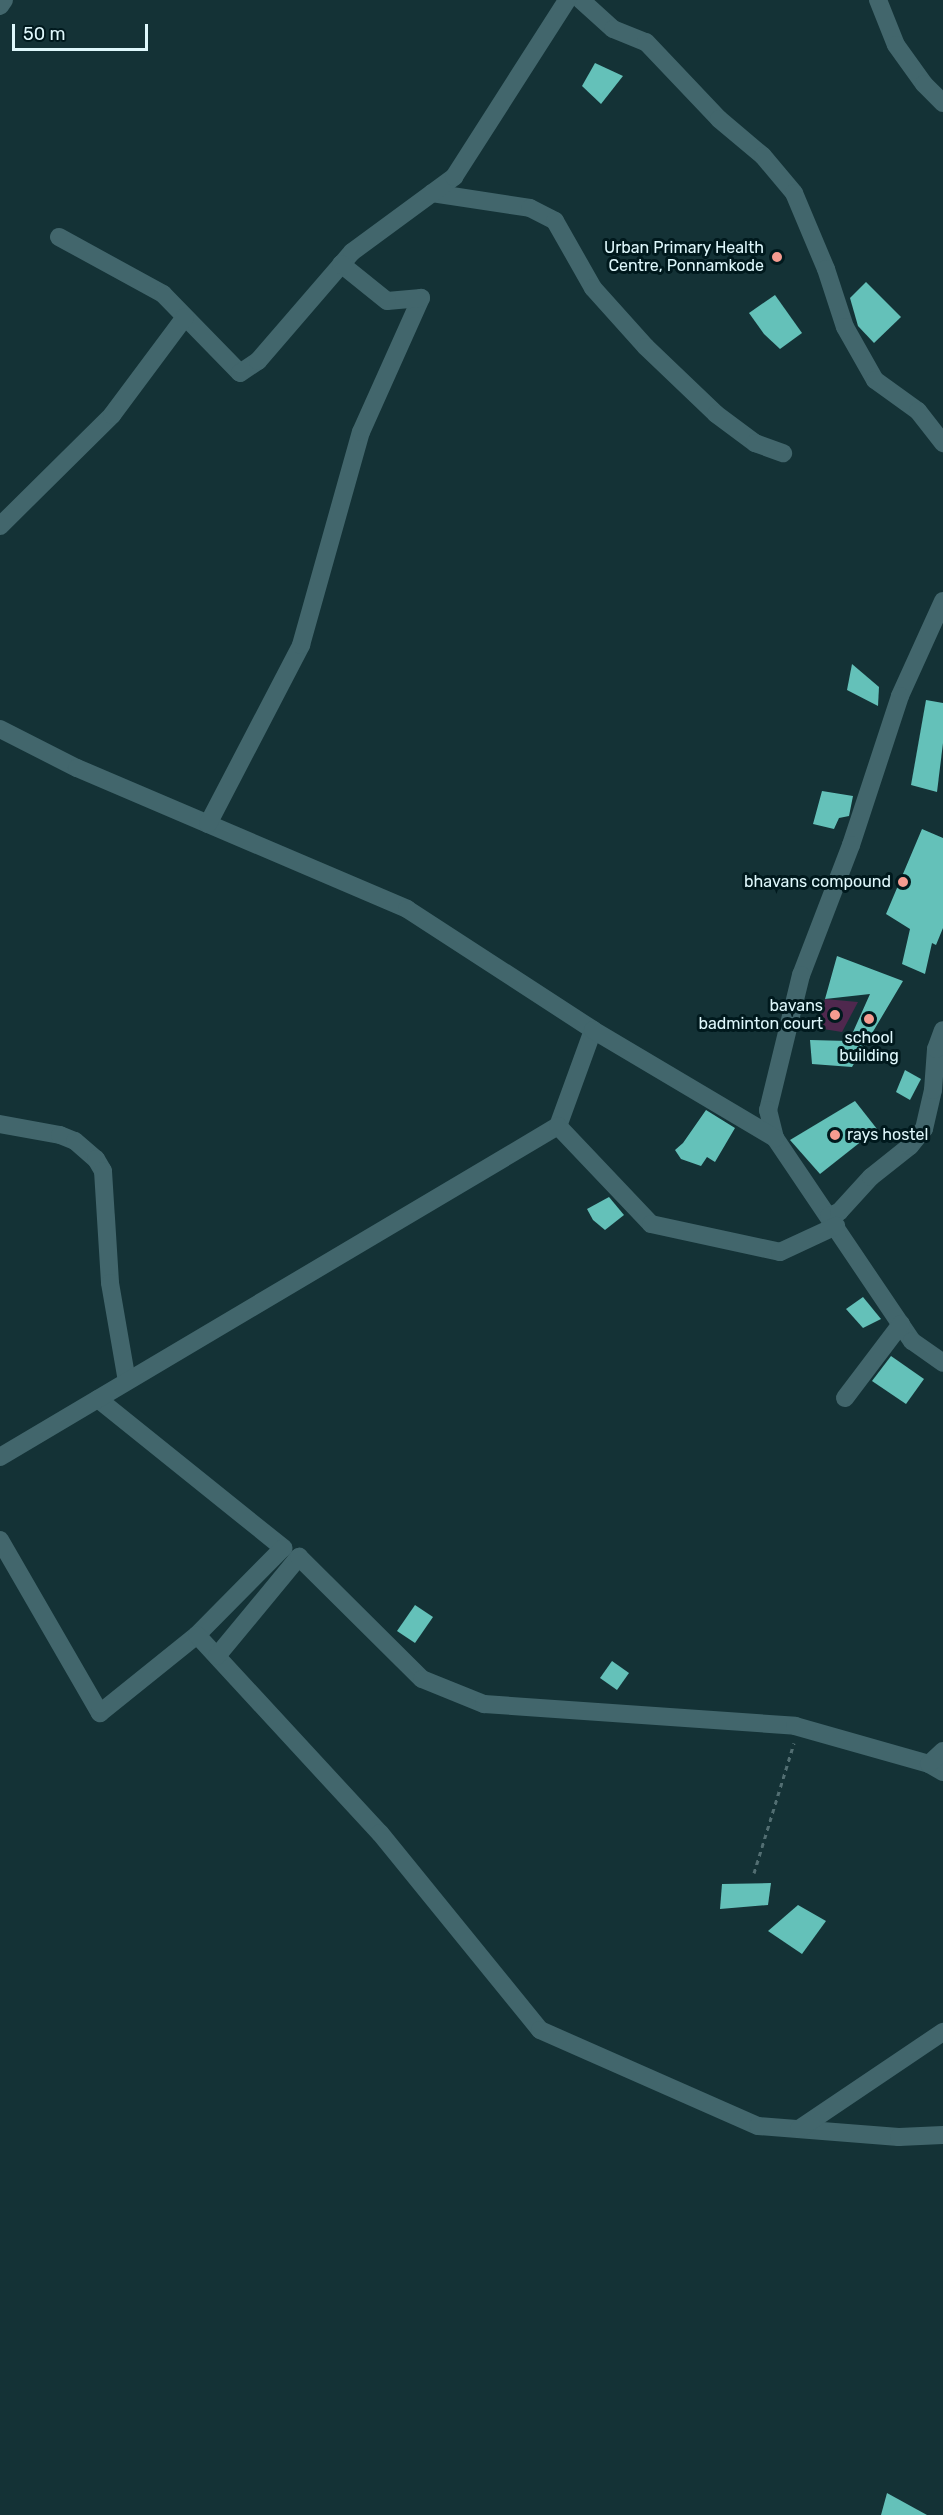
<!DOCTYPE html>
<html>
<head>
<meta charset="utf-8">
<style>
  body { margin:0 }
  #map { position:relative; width:943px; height:2515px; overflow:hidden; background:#143236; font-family:Rubik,sans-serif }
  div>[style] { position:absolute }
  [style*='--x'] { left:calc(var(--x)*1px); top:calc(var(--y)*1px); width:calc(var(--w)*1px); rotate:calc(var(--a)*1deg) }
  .green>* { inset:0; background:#4f284e }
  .building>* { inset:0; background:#64c1b9 }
  .path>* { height:3px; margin-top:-1.5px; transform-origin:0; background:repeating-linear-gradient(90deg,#526e72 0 4.5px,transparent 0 9px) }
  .minor>* { height:18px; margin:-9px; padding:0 9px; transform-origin:9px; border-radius:9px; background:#42666c }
  .dots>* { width:16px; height:16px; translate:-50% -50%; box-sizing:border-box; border:3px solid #00191d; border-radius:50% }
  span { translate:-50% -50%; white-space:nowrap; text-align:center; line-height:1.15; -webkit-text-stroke:6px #00191d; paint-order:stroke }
  .poi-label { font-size:16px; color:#dff8fc }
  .right { translate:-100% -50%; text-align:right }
  .left { translate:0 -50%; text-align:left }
  .scale { position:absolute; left:12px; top:24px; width:136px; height:27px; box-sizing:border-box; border:3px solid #dff8fc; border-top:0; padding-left:8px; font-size:18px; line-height:21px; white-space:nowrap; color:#dff8fc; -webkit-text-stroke:4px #00191d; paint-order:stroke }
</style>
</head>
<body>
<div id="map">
  <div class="green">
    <div style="clip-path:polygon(825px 999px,858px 1002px,842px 1032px,817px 1028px)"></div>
  </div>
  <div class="building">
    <div style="clip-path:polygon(595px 63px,623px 76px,601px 104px,582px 86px)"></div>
    <div style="clip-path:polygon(866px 282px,901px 317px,874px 343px,858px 326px,850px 298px)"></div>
    <div style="clip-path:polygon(775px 295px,802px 333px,780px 349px,764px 334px,749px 313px)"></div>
    <div style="clip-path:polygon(852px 664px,879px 687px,878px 706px,847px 690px)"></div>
    <div style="clip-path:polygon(926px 700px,943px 703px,943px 743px,937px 792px,911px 785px)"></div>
    <div style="clip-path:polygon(822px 791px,853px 796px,849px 816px,839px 818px,834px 829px,813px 824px)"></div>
    <div style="clip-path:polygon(922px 829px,943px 838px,943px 928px,936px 945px,932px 943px,925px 974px,902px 964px,910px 929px,886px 914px)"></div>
    <div style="clip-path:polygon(837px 956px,903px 981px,852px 1067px,812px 1064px,810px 1040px,849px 1041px,870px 994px,825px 999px)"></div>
    <div style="clip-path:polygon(905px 1070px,921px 1079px,910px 1100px,896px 1092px)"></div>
    <div style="clip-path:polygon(855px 1101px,877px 1129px,820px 1174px,790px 1140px)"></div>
    <div style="clip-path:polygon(706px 1110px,735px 1128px,715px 1162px,707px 1157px,701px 1166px,681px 1159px,675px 1150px,683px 1143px)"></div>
    <div style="clip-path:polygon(609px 1197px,624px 1215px,605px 1230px,593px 1220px,587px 1209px)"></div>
    <div style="clip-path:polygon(863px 1297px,881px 1319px,863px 1328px,846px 1309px)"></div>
    <div style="clip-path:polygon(891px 1356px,924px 1379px,906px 1404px,872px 1381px)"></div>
    <div style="clip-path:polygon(415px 1605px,433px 1617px,415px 1643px,397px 1631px)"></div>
    <div style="clip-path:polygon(612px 1661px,629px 1673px,617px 1690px,600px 1678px)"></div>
    <div style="clip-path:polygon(771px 1883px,768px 1905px,720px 1909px,722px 1884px)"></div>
    <div style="clip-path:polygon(798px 1905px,826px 1921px,802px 1954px,768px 1931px)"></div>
    <div style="clip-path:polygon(887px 2493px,927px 2515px,881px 2515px)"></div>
  </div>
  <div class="path">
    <div style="--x:754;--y:1873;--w:136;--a:-72.9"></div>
  </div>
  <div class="minor">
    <div style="--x:581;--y:0;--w:43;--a:42.2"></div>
    <div style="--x:613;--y:29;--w:35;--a:22"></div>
    <div style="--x:646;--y:42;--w:106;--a:46.5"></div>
    <div style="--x:719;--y:119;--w:57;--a:40.1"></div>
    <div style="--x:763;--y:156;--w:48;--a:50"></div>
    <div style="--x:794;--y:193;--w:82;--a:67.2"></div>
    <div style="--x:826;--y:269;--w:61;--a:71.9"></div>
    <div style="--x:845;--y:327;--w:61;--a:60.5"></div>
    <div style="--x:875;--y:380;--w:53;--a:35.8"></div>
    <div style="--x:918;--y:411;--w:41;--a:52"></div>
    <div style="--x:878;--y:0;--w:48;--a:68.2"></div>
    <div style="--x:896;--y:45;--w:48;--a:54.3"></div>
    <div style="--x:924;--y:84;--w:27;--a:45"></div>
    <div style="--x:0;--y:6;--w:7;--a:-56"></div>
    <div style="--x:432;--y:193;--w:99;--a:8.7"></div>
    <div style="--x:530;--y:208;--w:28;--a:27"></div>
    <div style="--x:555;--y:221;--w:77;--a:60.4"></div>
    <div style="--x:593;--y:288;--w:79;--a:48.1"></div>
    <div style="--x:646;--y:347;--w:97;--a:43.7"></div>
    <div style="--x:716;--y:414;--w:49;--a:36.6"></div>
    <div style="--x:755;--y:443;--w:30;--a:20"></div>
    <div style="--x:59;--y:237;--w:119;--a:28.7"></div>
    <div style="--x:163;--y:294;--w:110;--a:45.7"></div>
    <div style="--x:240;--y:373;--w:22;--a:-34"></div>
    <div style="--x:258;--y:361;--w:144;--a:-49.2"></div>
    <div style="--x:352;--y:252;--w:127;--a:-36.3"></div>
    <div style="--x:454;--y:177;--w:210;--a:-57.4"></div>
    <div style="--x:0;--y:526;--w:158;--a:-44.7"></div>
    <div style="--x:112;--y:415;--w:122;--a:-53.3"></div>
    <div style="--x:943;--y:601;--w:104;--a:114.4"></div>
    <div style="--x:900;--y:696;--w:157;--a:108.2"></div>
    <div style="--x:851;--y:845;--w:139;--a:111"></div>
    <div style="--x:801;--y:975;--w:139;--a:103.7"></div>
    <div style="--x:768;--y:1110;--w:29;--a:76"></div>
    <div style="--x:775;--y:1138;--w:245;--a:56"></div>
    <div style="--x:912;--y:1341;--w:38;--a:35"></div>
    <div style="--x:0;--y:729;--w:86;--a:26.9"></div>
    <div style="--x:77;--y:768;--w:359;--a:23.1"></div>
    <div style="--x:407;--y:909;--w:222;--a:33"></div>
    <div style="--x:593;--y:1030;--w:102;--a:110"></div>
    <div style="--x:208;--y:824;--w:202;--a:-62.5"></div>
    <div style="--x:301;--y:645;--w:221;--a:-74.3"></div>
    <div style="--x:361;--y:432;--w:147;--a:-65.9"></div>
    <div style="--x:421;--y:298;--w:34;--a:175"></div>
    <div style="--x:387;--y:301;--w:59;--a:-141.2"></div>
    <div style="--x:593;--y:1030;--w:212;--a:30.7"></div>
    <div style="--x:0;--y:1124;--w:61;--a:10.4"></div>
    <div style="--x:60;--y:1135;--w:16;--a:22"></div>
    <div style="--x:75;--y:1141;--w:28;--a:41"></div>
    <div style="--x:96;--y:1159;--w:14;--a:60"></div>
    <div style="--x:103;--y:1171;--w:112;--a:86.4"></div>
    <div style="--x:110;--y:1283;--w:99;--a:80.2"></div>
    <div style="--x:829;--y:1216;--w:11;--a:-22"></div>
    <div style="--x:839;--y:1212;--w:47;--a:-47.6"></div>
    <div style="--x:871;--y:1177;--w:50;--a:-38.5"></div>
    <div style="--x:910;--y:1146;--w:22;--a:-51"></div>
    <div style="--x:924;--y:1129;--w:40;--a:-77"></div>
    <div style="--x:933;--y:1090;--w:41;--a:-85.8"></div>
    <div style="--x:936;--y:1049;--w:20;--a:-70"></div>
    <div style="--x:845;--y:1398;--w:93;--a:-52.9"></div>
    <div style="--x:98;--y:1399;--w:238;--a:38.8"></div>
    <div style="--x:283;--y:1548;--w:122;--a:134.7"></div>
    <div style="--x:0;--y:1457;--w:649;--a:-30.68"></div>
    <div style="--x:558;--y:1126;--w:135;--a:46.5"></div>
    <div style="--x:651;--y:1224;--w:132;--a:12.2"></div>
    <div style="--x:780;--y:1252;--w:62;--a:-24.9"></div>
    <div style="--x:0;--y:1540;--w:200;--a:60"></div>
    <div style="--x:100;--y:1713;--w:124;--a:-38.8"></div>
    <div style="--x:197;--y:1635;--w:270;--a:47.3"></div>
    <div style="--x:380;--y:1833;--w:254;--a:50.9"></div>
    <div style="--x:540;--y:2030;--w:238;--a:23.8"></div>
    <div style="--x:758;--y:2126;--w:141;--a:4.5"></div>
    <div style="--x:899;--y:2137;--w:44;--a:-2.6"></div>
    <div style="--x:217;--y:1656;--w:129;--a:-50.4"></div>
    <div style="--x:299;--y:1557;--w:173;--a:44.8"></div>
    <div style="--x:422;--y:1679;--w:67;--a:22"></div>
    <div style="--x:484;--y:1704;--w:312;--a:4"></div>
    <div style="--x:795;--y:1726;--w:139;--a:15.8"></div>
    <div style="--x:929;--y:1764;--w:16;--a:30"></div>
    <div style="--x:929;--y:1764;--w:19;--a:-43"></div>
    <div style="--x:799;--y:2129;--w:174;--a:-34"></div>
  </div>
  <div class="dots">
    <div style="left:777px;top:257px;background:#f59c91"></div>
    <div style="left:903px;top:882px;background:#f59c91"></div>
    <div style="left:835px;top:1015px;background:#f59c91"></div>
    <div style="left:869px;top:1019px;background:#f59c91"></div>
    <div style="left:835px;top:1135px;background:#f59c91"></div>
  </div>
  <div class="poi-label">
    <span class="right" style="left:764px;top:257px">Urban Primary Health<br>Centre, Ponnamkode</span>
    <span class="right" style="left:891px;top:882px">bhavans compound</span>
    <span class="right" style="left:823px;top:1015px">bavans<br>badminton court</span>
    <span style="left:869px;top:1047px">school<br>building</span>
    <span class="left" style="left:847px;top:1135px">rays hostel</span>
  </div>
  <div class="scale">50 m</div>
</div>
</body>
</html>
